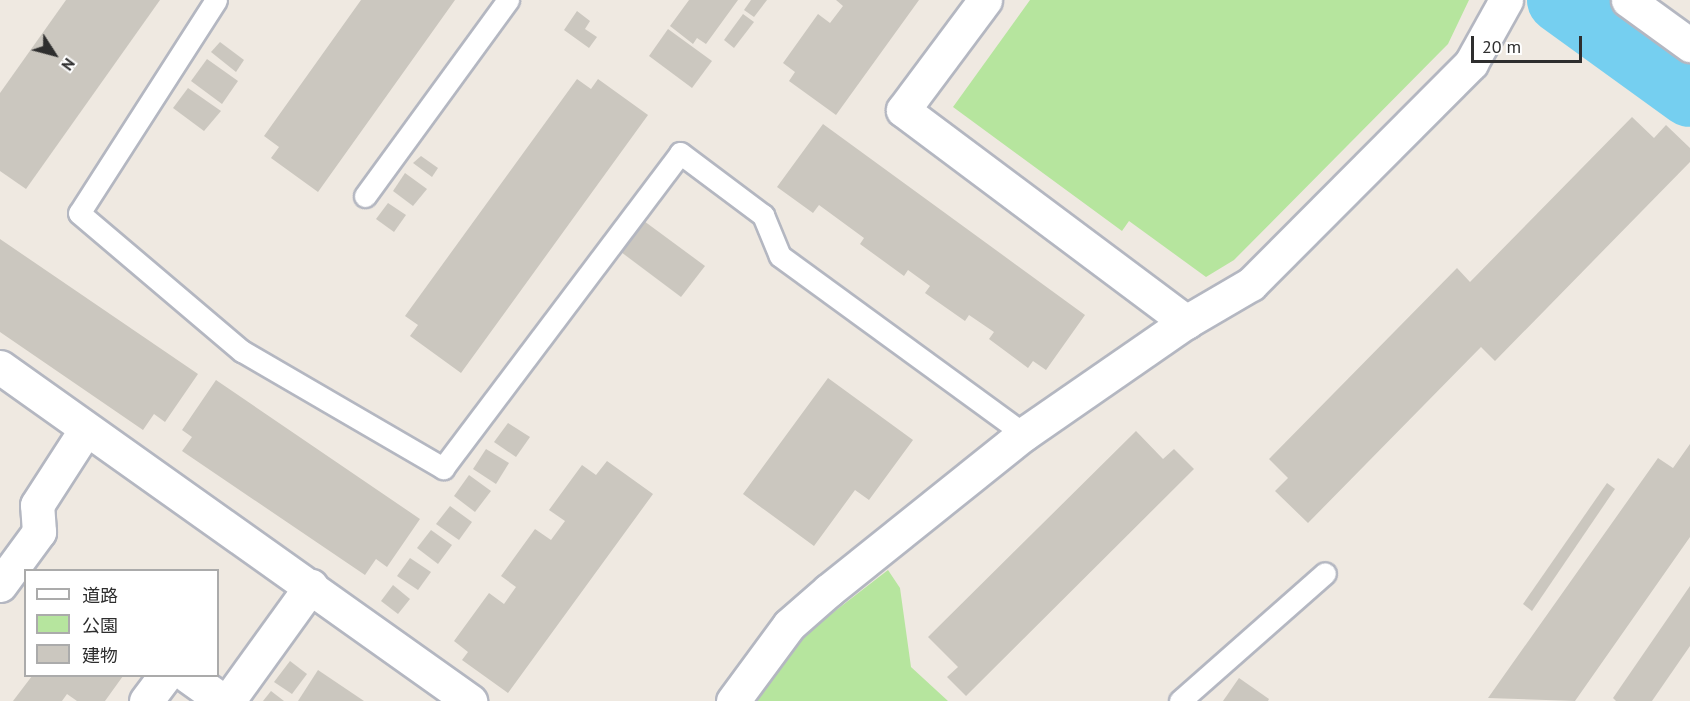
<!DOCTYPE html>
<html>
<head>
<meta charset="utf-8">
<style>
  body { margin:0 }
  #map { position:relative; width:1690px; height:701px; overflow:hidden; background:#efe9e1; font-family:"PT Sans","Noto Sans JP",sans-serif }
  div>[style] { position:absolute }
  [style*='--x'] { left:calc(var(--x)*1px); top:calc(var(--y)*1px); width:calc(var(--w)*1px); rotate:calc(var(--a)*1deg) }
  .green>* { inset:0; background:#b6e59e }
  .river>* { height:66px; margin:-33px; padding:0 33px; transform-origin:33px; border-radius:33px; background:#75cff0 }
  .building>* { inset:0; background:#cbc7bf }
  .roads { filter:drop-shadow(2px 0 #b4b7c1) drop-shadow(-2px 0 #b4b7c1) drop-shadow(0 2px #b4b7c1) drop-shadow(0 -2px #b4b7c1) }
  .lane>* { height:21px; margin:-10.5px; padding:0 10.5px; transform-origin:10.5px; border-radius:10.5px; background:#fff }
  .street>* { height:33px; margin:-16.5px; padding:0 16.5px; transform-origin:16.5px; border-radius:16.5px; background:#fff }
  span { translate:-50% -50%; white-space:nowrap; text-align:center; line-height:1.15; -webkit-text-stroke:6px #fff; paint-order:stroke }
  .legend { position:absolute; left:24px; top:569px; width:195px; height:108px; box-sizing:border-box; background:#fff; border:2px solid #ababab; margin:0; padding:8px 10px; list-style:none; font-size:18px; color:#2e2e2e }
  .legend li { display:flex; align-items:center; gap:12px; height:30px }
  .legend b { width:30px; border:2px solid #ababab }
  .north { position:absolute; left:24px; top:24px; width:60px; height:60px; -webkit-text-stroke:4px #fff; paint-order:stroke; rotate:126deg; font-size:16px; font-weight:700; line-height:24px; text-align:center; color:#2e2e2e }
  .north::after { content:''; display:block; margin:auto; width:21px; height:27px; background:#2e2e2e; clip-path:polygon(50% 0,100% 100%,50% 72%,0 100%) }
  .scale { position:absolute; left:1471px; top:36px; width:111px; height:27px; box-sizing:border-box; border:3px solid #2e2e2e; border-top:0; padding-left:8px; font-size:18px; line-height:21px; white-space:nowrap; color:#2e2e2e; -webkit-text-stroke:4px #fff; paint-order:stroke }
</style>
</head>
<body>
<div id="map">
  <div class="green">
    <div style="clip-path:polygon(1030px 0,1469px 0,1448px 44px,1234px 260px,1206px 277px,1129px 221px,1122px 231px,953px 107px)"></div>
    <div style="clip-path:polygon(888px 570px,900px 588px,911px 667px,948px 701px,757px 701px,804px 635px)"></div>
  </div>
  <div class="river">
    <div style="--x:1560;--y:0;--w:160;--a:35.9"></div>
  </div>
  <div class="building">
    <div style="clip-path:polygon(66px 0,160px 0,26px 189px,0 171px,0 93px)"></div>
    <div style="clip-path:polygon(361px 0,455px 0,318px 192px,271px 158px,279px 147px,264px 136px)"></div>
    <div style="clip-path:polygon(689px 0,738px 0,706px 44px,697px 38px,693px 44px,670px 26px)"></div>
    <div style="clip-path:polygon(751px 0,767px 0,754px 17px,744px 10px)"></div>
    <div style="clip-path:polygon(836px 0,919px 0,836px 115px,789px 81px,795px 72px,783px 63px,818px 14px,830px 23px,843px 6px)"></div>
    <div style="clip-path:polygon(577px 11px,590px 21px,585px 29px,597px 37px,589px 48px,564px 30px)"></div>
    <div style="clip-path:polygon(743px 14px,754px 22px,734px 48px,724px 40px)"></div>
    <div style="clip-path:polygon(668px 29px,712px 61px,692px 88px,649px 56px)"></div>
    <div style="clip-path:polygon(220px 42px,244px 60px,236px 72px,211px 52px)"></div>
    <div style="clip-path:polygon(207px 59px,238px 81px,222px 104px,191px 81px)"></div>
    <div style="clip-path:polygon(577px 79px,591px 89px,598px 79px,648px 115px,461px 373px,410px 336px,418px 325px,405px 316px)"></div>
    <div style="clip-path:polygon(188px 88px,221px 111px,204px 131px,173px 108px)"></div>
    <div style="clip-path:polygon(1632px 117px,1654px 138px,1666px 125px,1690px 148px,1690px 162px,1495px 361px,1481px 347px,1308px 523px,1275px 491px,1288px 478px,1269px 459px,1457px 268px,1470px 282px)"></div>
    <div style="clip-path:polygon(823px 124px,1085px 315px,1046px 370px,1033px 361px,1028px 368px,989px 339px,994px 332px,969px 315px,965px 321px,925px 293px,930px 286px,908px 270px,904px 276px,860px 244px,864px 238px,819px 205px,813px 213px,777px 187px)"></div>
    <div style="clip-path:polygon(421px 156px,438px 168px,432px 177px,413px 163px)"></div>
    <div style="clip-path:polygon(405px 173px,427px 189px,413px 206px,393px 191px)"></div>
    <div style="clip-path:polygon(388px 203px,406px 215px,394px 232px,376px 219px)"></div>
    <div style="clip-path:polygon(644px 221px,705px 266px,681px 297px,621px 252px)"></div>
    <div style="clip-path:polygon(0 239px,198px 374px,165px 422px,154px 414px,143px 430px,0 332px)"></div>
    <div style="clip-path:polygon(828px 378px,913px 440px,869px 500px,855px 490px,814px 546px,743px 494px)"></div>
    <div style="clip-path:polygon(216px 380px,420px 519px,387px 567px,376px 559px,365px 575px,182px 451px,192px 437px,182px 430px)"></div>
    <div style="clip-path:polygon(508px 423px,530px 437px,516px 457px,494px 442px)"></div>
    <div style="clip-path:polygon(1136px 431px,1163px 459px,1174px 449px,1194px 469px,966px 696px,947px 677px,958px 667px,928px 637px)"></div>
    <div style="clip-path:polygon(1690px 444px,1690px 537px,1575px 701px,1488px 698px,1658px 458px,1673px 468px)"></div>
    <div style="clip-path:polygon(486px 449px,509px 463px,496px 484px,473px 469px)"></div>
    <div style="clip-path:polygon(607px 461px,653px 494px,508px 693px,462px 660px,468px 652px,454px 641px,489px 593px,504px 604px,516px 587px,501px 576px,535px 529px,551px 540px,565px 521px,549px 510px,582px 465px,596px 475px)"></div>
    <div style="clip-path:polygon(469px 475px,491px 491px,475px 512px,454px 496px)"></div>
    <div style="clip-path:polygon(1607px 483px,1615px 489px,1532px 611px,1523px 604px)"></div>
    <div style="clip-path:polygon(450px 506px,472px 522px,459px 540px,436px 524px)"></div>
    <div style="clip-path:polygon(431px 530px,452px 545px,438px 564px,417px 548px)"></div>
    <div style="clip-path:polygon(410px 558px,431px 572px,418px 590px,397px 576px)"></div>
    <div style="clip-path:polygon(393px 585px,410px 599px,398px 614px,381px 601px)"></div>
    <div style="clip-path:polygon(1690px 586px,1690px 646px,1652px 701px,1616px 701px,1613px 698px)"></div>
    <div style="clip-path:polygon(290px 661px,307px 674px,292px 694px,274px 682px)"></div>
    <div style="clip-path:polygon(318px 670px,364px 701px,298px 701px)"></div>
    <div style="clip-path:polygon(32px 676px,123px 676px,105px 701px,77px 701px,67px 694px,62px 701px,13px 701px)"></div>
    <div style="clip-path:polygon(1239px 678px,1269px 699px,1268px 701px,1223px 701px)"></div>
    <div style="clip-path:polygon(271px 691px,284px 701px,263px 701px)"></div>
  </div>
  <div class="roads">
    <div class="lane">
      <div style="--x:216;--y:0;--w:253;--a:122.7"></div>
      <div style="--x:79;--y:213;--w:214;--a:40.3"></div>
      <div style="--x:242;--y:351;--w:233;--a:30.2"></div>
      <div style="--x:443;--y:468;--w:394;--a:-53"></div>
      <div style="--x:680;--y:153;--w:104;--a:36.8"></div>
      <div style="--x:763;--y:215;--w:44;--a:67.5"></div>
      <div style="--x:780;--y:256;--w:302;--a:36.1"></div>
      <div style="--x:365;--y:196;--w:243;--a:-53.9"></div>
      <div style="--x:1180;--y:701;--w:193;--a:-41.4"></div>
    </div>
    <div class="street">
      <div style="--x:985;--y:0;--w:137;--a:126.7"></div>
      <div style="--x:903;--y:110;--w:354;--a:36.8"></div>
      <div style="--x:1628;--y:0;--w:77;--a:36"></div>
      <div style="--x:0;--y:367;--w:577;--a:35.4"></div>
      <div style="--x:0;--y:585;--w:66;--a:-53.7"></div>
      <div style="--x:39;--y:532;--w:27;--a:-94"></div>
      <div style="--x:37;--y:505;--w:90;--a:-57.2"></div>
      <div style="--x:188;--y:676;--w:43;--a:35.5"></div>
      <div style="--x:146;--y:701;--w:31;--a:-53"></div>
      <div style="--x:228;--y:701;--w:142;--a:-54.2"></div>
      <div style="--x:733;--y:701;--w:94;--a:-53.6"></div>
      <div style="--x:789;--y:625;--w:53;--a:-41.2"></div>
      <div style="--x:829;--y:590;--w:250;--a:-38.7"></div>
      <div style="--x:1024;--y:434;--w:197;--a:-34.7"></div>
      <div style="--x:1186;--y:322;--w:75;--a:-30.3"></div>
      <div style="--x:1251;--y:284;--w:312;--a:-45.1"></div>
      <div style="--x:1471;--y:63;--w:72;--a:-60.9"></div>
    </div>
  </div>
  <ul class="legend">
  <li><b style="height:8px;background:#fff"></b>道路</li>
  <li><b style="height:16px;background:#b6e59e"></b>公園</li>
  <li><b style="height:16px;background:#cbc7bf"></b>建物</li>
  </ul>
  <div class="north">N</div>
  <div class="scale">20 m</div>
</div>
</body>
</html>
